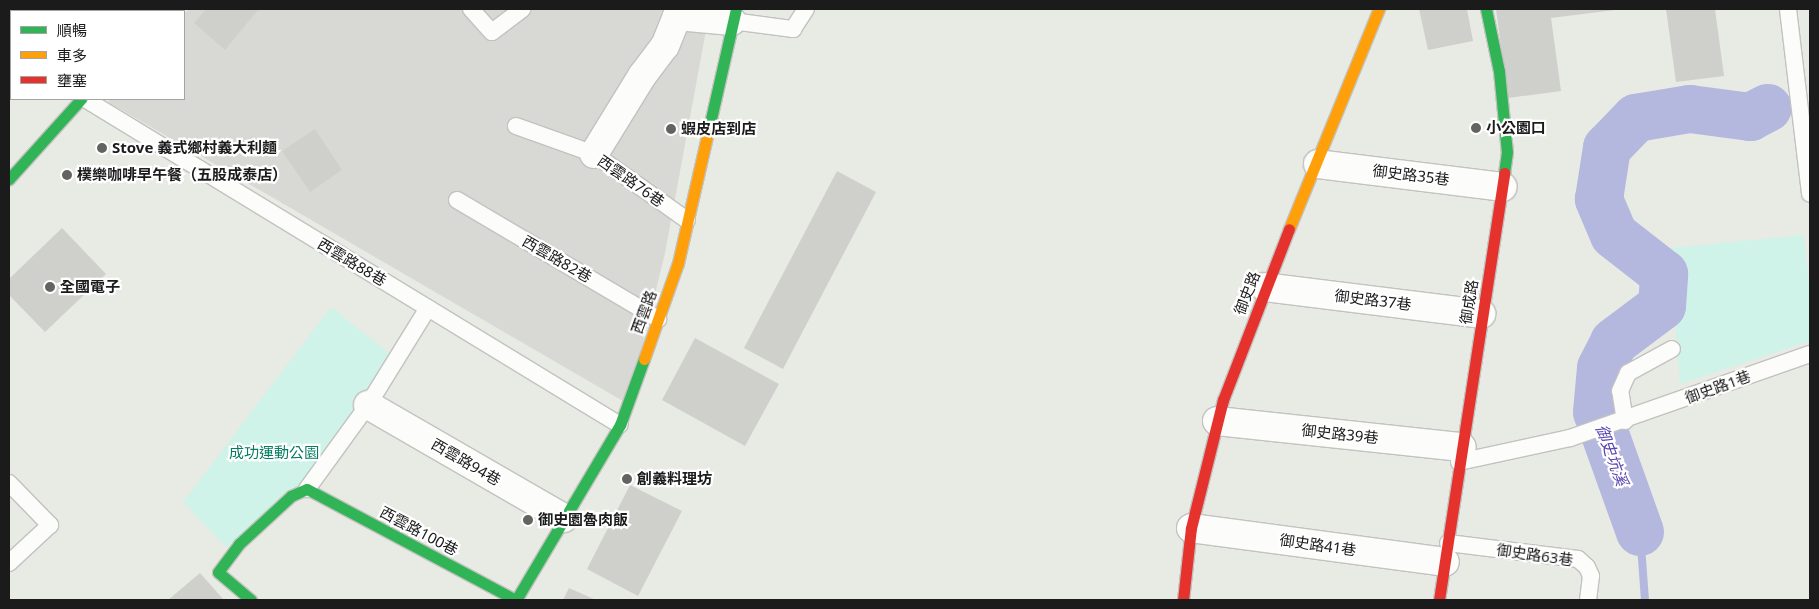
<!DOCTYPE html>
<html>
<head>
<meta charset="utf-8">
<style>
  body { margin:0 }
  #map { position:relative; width:1819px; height:609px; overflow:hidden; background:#e8eae4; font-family:"Noto Sans","Noto Sans TC",sans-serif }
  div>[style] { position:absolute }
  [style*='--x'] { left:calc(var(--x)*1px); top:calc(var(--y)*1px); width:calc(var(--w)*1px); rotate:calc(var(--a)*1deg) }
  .residential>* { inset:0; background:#d8d9d5 }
  .park>* { inset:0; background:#cff3e8 }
  .stream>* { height:8px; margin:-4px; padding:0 4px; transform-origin:4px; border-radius:4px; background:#b4b8df }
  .river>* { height:48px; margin:-24px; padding:0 24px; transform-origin:24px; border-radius:24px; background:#b4b8df }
  .building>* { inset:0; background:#cfd0cb }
  .roads { filter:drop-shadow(1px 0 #c2c2c0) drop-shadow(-1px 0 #c2c2c0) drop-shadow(0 1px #c2c2c0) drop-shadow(0 -1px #c2c2c0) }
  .lane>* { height:16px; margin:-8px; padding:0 8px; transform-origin:8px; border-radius:8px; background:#fcfcfb }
  .street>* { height:28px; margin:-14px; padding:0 14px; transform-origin:14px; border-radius:14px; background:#fcfcfb }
  .fast>* { height:11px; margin:-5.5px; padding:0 5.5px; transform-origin:5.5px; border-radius:5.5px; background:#30b455 }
  .slow>* { height:11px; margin:-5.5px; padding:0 5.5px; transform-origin:5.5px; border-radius:5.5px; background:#ff9f0a }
  .jam>* { height:11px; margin:-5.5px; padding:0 5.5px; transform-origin:5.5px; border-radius:5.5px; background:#e5322d }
  .dots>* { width:14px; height:14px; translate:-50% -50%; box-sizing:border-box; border:2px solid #fff; border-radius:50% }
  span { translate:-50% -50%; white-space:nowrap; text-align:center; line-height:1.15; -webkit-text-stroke:4.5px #fff; paint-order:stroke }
  .poi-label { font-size:15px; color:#1b1b1b; font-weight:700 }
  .left { translate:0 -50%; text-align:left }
  .street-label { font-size:15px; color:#1b1b1b }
  .park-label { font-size:15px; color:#077c62 }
  .water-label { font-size:16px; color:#5a45ae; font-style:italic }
  .frame { position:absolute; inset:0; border:10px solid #1b1b1b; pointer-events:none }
  .legend { position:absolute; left:10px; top:10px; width:175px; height:90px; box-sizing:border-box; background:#fff; border:1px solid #a4a4a4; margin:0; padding:6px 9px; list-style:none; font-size:15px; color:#1b1b1b }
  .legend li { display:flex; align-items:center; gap:10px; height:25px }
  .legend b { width:25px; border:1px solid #a4a4a4 }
</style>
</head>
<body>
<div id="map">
  <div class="residential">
    <div style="clip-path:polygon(9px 9px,126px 9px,11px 11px,9px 95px)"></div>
    <div style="clip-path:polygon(189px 9px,713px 9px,707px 25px,665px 253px,628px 404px,108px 102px,111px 99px,184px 99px,184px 14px)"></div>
  </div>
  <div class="park">
    <div style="clip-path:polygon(1804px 235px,1810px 295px,1810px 341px,1680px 384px,1670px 248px)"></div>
    <div style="clip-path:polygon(331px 307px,394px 357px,305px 484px,226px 547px,183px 502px)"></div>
  </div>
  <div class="stream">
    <div style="--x:1640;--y:532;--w:68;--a:85.8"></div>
  </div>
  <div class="river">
    <div style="--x:1640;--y:532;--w:127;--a:-109.7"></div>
    <div style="--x:1597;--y:412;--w:44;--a:-84.8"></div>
    <div style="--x:1601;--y:368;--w:29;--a:-63"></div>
    <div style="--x:1614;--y:342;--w:60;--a:-36.9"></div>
    <div style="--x:1662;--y:306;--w:32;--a:-86"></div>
    <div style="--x:1664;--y:274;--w:63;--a:-142"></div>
    <div style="--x:1614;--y:235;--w:39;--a:-113"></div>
    <div style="--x:1599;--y:199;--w:52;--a:-81.1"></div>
    <div style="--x:1607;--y:148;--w:42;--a:-46"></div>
    <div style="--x:1636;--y:118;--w:55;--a:-9.5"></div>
    <div style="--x:1690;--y:109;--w:61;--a:7.6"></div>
    <div style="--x:1750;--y:117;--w:20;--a:-27"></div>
  </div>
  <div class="building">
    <div style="clip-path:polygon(15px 9px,93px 9px,90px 11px)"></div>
    <div style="clip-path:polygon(206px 9px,259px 9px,225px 50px,194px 23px)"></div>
    <div style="clip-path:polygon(1419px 9px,1467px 9px,1473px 41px,1428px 50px)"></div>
    <div style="clip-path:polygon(1496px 9px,1615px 9px,1615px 10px,1551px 18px,1561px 91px,1508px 98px)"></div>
    <div style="clip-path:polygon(1666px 9px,1715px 9px,1724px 76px,1676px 82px)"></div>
    <div style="clip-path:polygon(315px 129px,342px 170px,310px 192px,282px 151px)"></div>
    <div style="clip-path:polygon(837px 171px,876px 192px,783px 369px,744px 348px)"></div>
    <div style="clip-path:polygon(62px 228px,106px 274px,45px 332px,9px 295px,9px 279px)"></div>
    <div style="clip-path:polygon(695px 338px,779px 384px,745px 446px,662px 400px)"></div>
    <div style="clip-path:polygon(630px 485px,682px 511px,638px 596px,587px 569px)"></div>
    <div style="clip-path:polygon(200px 573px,224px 600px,168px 600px)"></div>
    <div style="clip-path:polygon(569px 588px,596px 600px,563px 600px)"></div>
  </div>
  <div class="roads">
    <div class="lane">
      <div style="--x:471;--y:9;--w:31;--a:48"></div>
      <div style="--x:492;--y:32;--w:38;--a:-37"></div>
      <div style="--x:1788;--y:9;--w:186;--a:83.2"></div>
      <div style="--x:732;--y:21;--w:62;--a:7.5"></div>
      <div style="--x:793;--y:29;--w:24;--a:-57"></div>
      <div style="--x:85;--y:99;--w:626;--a:31.36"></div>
      <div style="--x:516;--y:126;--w:83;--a:19.7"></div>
      <div style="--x:594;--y:154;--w:114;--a:35.4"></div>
      <div style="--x:457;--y:200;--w:234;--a:30.6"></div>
      <div style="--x:1625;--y:421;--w:30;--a:-99"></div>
      <div style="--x:1620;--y:391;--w:20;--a:-66"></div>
      <div style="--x:1628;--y:373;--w:50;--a:-28.6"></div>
      <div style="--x:1459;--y:462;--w:114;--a:-12.2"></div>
      <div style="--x:1570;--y:438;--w:254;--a:-19.3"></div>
      <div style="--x:9;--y:483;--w:59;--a:45.7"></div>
      <div style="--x:50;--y:525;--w:56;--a:137.2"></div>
      <div style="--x:307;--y:489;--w:104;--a:-54"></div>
      <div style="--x:368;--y:405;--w:114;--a:-58.3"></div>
      <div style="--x:1448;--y:543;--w:131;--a:7"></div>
      <div style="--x:1578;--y:559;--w:12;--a:42"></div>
      <div style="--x:1587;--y:567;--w:10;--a:66"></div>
      <div style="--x:1591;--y:576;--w:24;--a:97"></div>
    </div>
    <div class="street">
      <div style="--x:594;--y:154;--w:92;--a:-58.4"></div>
      <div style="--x:642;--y:76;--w:38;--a:-53"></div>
      <div style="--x:665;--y:46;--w:32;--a:-68"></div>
      <div style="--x:677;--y:16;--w:55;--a:5.2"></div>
      <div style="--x:1318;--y:164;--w:186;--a:7.1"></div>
      <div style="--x:1265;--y:287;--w:218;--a:7.1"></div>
      <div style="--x:368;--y:405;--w:226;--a:30"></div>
      <div style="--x:1217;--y:421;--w:246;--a:6.1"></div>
      <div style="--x:1191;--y:528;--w:256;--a:7.6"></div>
    </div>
    <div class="fast">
      <div style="--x:1486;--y:9;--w:63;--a:78.2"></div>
      <div style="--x:1499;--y:71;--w:81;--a:84.4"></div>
      <div style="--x:1507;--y:152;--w:21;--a:98"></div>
      <div style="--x:708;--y:132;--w:126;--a:-77.2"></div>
      <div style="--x:9;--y:179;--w:108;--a:-48"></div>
      <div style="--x:251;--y:600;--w:43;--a:-139.7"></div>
      <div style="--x:218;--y:572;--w:35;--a:-53"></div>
      <div style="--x:239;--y:544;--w:71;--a:-42.7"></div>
      <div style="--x:291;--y:496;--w:17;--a:-24"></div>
      <div style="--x:307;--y:489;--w:237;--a:28"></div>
      <div style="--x:516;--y:600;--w:204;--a:-59.3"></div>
      <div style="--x:620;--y:425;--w:70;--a:-70"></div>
    </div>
    <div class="slow">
      <div style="--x:1289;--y:229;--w:238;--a:-67.8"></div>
      <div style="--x:644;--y:359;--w:102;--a:-70.5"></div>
      <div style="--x:678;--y:263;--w:134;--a:-77.1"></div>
    </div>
    <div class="jam">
      <div style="--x:156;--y:11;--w:3;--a:-45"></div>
      <div style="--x:1183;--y:600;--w:72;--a:-83.7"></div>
      <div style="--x:1191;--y:528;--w:132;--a:-76"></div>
      <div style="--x:1223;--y:400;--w:183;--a:-68.9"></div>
      <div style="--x:1439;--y:600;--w:432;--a:-81.3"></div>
    </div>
  </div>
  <div class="dots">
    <div style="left:1476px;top:128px;background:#636361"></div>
    <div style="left:671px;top:129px;background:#636361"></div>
    <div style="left:102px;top:148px;background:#636361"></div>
    <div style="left:67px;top:175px;background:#636361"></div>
    <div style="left:50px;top:287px;background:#636361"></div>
    <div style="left:627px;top:479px;background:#636361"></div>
    <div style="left:528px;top:520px;background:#636361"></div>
  </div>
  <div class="poi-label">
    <span class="left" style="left:1486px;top:128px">小公園口</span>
    <span class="left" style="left:681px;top:129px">蝦皮店到店</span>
    <span class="left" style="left:112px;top:148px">Stove 義式鄉村義大利麵</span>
    <span class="left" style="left:77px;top:175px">樸樂咖啡早午餐（五股成泰店）</span>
    <span class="left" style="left:60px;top:287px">全國電子</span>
    <span class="left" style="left:637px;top:479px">創義料理坊</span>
    <span class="left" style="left:538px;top:520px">御史園魯肉飯</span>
  </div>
  <div class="street-label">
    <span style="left:1411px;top:175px;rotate:7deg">御史路35巷</span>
    <span style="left:631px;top:181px;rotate:35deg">西雲路76巷</span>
    <span style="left:557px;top:259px;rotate:30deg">西雲路82巷</span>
    <span style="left:352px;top:262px;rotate:31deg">西雲路88巷</span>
    <span style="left:1247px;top:293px;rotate:-69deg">御史路</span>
    <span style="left:1373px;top:300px;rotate:7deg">御史路37巷</span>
    <span style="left:1469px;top:302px;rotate:-81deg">御成路</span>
    <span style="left:644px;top:312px;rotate:-70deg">西雲路</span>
    <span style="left:1718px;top:387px;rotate:-20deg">御史路1巷</span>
    <span style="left:1340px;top:434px;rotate:6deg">御史路39巷</span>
    <span style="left:466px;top:462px;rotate:30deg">西雲路94巷</span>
    <span style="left:419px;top:531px;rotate:28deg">西雲路100巷</span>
    <span style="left:1318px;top:545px;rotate:8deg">御史路41巷</span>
    <span style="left:1535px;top:555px;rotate:8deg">御史路63巷</span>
  </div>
  <div class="park-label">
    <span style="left:274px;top:453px">成功運動公園</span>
  </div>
  <div class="water-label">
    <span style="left:1612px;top:455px;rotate:70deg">御史坑溪</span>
  </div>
  <div class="frame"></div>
  <ul class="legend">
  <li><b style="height:6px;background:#30b455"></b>順暢</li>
  <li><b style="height:6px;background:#ff9f0a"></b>車多</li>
  <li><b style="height:6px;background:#e5322d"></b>壅塞</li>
  </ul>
</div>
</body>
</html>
